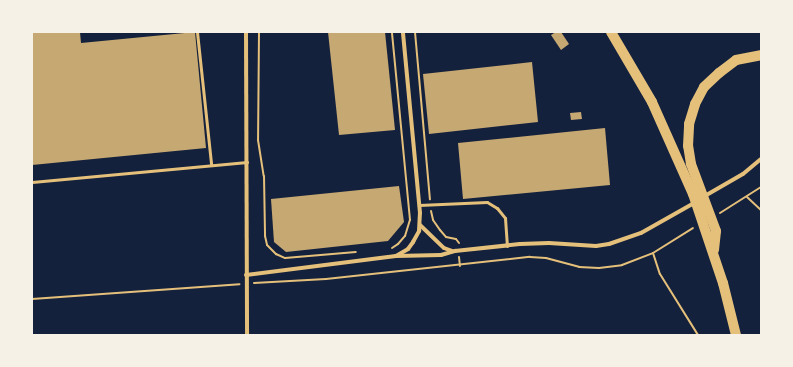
<!DOCTYPE html>
<html>
<head>
<meta charset="utf-8">
<style>
  body { margin:0 }
  #map { position:relative; width:793px; height:367px; overflow:hidden; background:#14213d; font-family:"Roboto Condensed",sans-serif }
  div>[style] { position:absolute }
  [style*='--x'] { left:calc(var(--x)*1px); top:calc(var(--y)*1px); width:calc(var(--w)*1px); rotate:calc(var(--a)*1deg) }
  .building>* { inset:0; background:#c6a872 }
  .path>* { height:2px; margin:-1px; padding:0 1px; transform-origin:1px; border-radius:1px; background:#e5c07b }
  .service>* { height:3px; margin:-1.5px; padding:0 1.5px; transform-origin:1.5px; border-radius:1.5px; background:#e5c07b }
  .minor>* { height:4px; margin:-2px; padding:0 2px; transform-origin:2px; border-radius:2px; background:#e5c07b }
  .primary>* { height:10px; margin:-5px; padding:0 5px; transform-origin:5px; border-radius:5px; background:#e5c07b }
  span { translate:-50% -50%; white-space:nowrap; text-align:center; line-height:1.15; -webkit-text-stroke:4px #f6f1e7; paint-order:stroke }
  .frame { position:absolute; inset:0; border:33px solid #f6f1e7; pointer-events:none }
</style>
</head>
<body>
<div id="map">
  <div class="building">
    <div style="clip-path:polygon(32px 32px,80px 32px,81px 43px,195px 32px,206px 148px,32px 165px)"></div>
    <div style="clip-path:polygon(328px 32px,385px 32px,395px 130px,339px 135px)"></div>
    <div style="clip-path:polygon(556px 32px,561px 32px,569px 44px,561px 50px,551px 35px)"></div>
    <div style="clip-path:polygon(532px 62px,538px 122px,429px 134px,423px 74px)"></div>
    <div style="clip-path:polygon(581px 112px,582px 119px,571px 120px,570px 113px)"></div>
    <div style="clip-path:polygon(605px 128px,610px 185px,463px 199px,458px 143px)"></div>
    <div style="clip-path:polygon(399px 186px,404px 222px,388px 241px,286px 252px,274px 242px,271px 199px)"></div>
  </div>
  <div class="path">
    <div style="--x:259;--y:32;--w:108;--a:90.5"></div>
    <div style="--x:258;--y:140;--w:36;--a:81"></div>
    <div style="--x:264;--y:176;--w:60;--a:89"></div>
    <div style="--x:265;--y:236;--w:9;--a:77"></div>
    <div style="--x:267;--y:245;--w:13;--a:45"></div>
    <div style="--x:276;--y:254;--w:10;--a:24"></div>
    <div style="--x:285;--y:258;--w:71;--a:-4.8"></div>
    <div style="--x:415;--y:32;--w:168;--a:84.9"></div>
    <div style="--x:747;--y:197;--w:19;--a:43"></div>
    <div style="--x:431;--y:211;--w:9;--a:77"></div>
    <div style="--x:433;--y:220;--w:12;--a:55"></div>
    <div style="--x:440;--y:230;--w:9;--a:49"></div>
    <div style="--x:446;--y:237;--w:10;--a:11"></div>
    <div style="--x:456;--y:239;--w:5;--a:53"></div>
    <div style="--x:720;--y:213;--w:49;--a:-32.4"></div>
    <div style="--x:392;--y:248;--w:7;--a:-34"></div>
    <div style="--x:398;--y:244;--w:11;--a:-49"></div>
    <div style="--x:405;--y:236;--w:17;--a:-73"></div>
    <div style="--x:410;--y:220;--w:189;--a:-95.5"></div>
    <div style="--x:653;--y:253;--w:22;--a:72"></div>
    <div style="--x:660;--y:274;--w:72;--a:58.1"></div>
    <div style="--x:459;--y:257;--w:9;--a:84"></div>
    <div style="--x:254;--y:283;--w:72;--a:-3.2"></div>
    <div style="--x:326;--y:279;--w:205;--a:-6.2"></div>
    <div style="--x:530;--y:257;--w:16;--a:4"></div>
    <div style="--x:546;--y:258;--w:34;--a:15"></div>
    <div style="--x:579;--y:267;--w:20;--a:3"></div>
    <div style="--x:599;--y:268;--w:23;--a:-7"></div>
    <div style="--x:622;--y:265;--w:33;--a:-21"></div>
    <div style="--x:653;--y:253;--w:47;--a:-32"></div>
    <div style="--x:32;--y:299;--w:208;--a:-4.1"></div>
  </div>
  <div class="service">
    <div style="--x:197;--y:32;--w:133;--a:83.9"></div>
    <div style="--x:32;--y:182;--w:216;--a:-5.3"></div>
    <div style="--x:419;--y:205;--w:68;--a:-2.5"></div>
    <div style="--x:487;--y:202;--w:12;--a:31"></div>
    <div style="--x:497;--y:208;--w:13;--a:51"></div>
    <div style="--x:505;--y:218;--w:28;--a:86"></div>
  </div>
  <div class="minor">
    <div style="--x:246;--y:32;--w:303;--a:89.8"></div>
    <div style="--x:703;--y:197;--w:46;--a:-29.9"></div>
    <div style="--x:743;--y:174;--w:23;--a:-40"></div>
    <div style="--x:420;--y:225;--w:33;--a:44"></div>
    <div style="--x:444;--y:248;--w:9;--a:21"></div>
    <div style="--x:396;--y:256;--w:45;--a:-1.3"></div>
    <div style="--x:441;--y:255;--w:15;--a:-16"></div>
    <div style="--x:455;--y:251;--w:65;--a:-6.1"></div>
    <div style="--x:520;--y:244;--w:29;--a:-2"></div>
    <div style="--x:549;--y:243;--w:47;--a:3.7"></div>
    <div style="--x:596;--y:246;--w:13;--a:-9"></div>
    <div style="--x:609;--y:244;--w:34;--a:-19"></div>
    <div style="--x:641;--y:233;--w:63;--a:-29.4"></div>
    <div style="--x:246;--y:275;--w:151;--a:-7.2"></div>
    <div style="--x:396;--y:256;--w:14;--a:-30"></div>
    <div style="--x:408;--y:249;--w:9;--a:-54"></div>
    <div style="--x:413;--y:242;--w:13;--a:-61"></div>
    <div style="--x:419;--y:231;--w:18;--a:-87"></div>
    <div style="--x:420;--y:213;--w:182;--a:-95.4"></div>
  </div>
  <div class="primary">
    <div style="--x:611;--y:32;--w:81;--a:59.6"></div>
    <div style="--x:652;--y:102;--w:101;--a:66"></div>
    <div style="--x:693;--y:194;--w:94;--a:71.4"></div>
    <div style="--x:723;--y:283;--w:54;--a:76"></div>
    <div style="--x:714;--y:250;--w:19;--a:-84"></div>
    <div style="--x:716;--y:231;--w:72;--a:-110.5"></div>
    <div style="--x:691;--y:164;--w:18;--a:-99"></div>
    <div style="--x:688;--y:146;--w:22;--a:-87"></div>
    <div style="--x:689;--y:124;--w:21;--a:-73"></div>
    <div style="--x:695;--y:104;--w:19;--a:-62"></div>
    <div style="--x:704;--y:87;--w:21;--a:-43"></div>
    <div style="--x:719;--y:73;--w:21;--a:-37"></div>
    <div style="--x:736;--y:60;--w:25;--a:-11"></div>
  </div>
  <div class="frame"></div>
</div>
</body>
</html>
